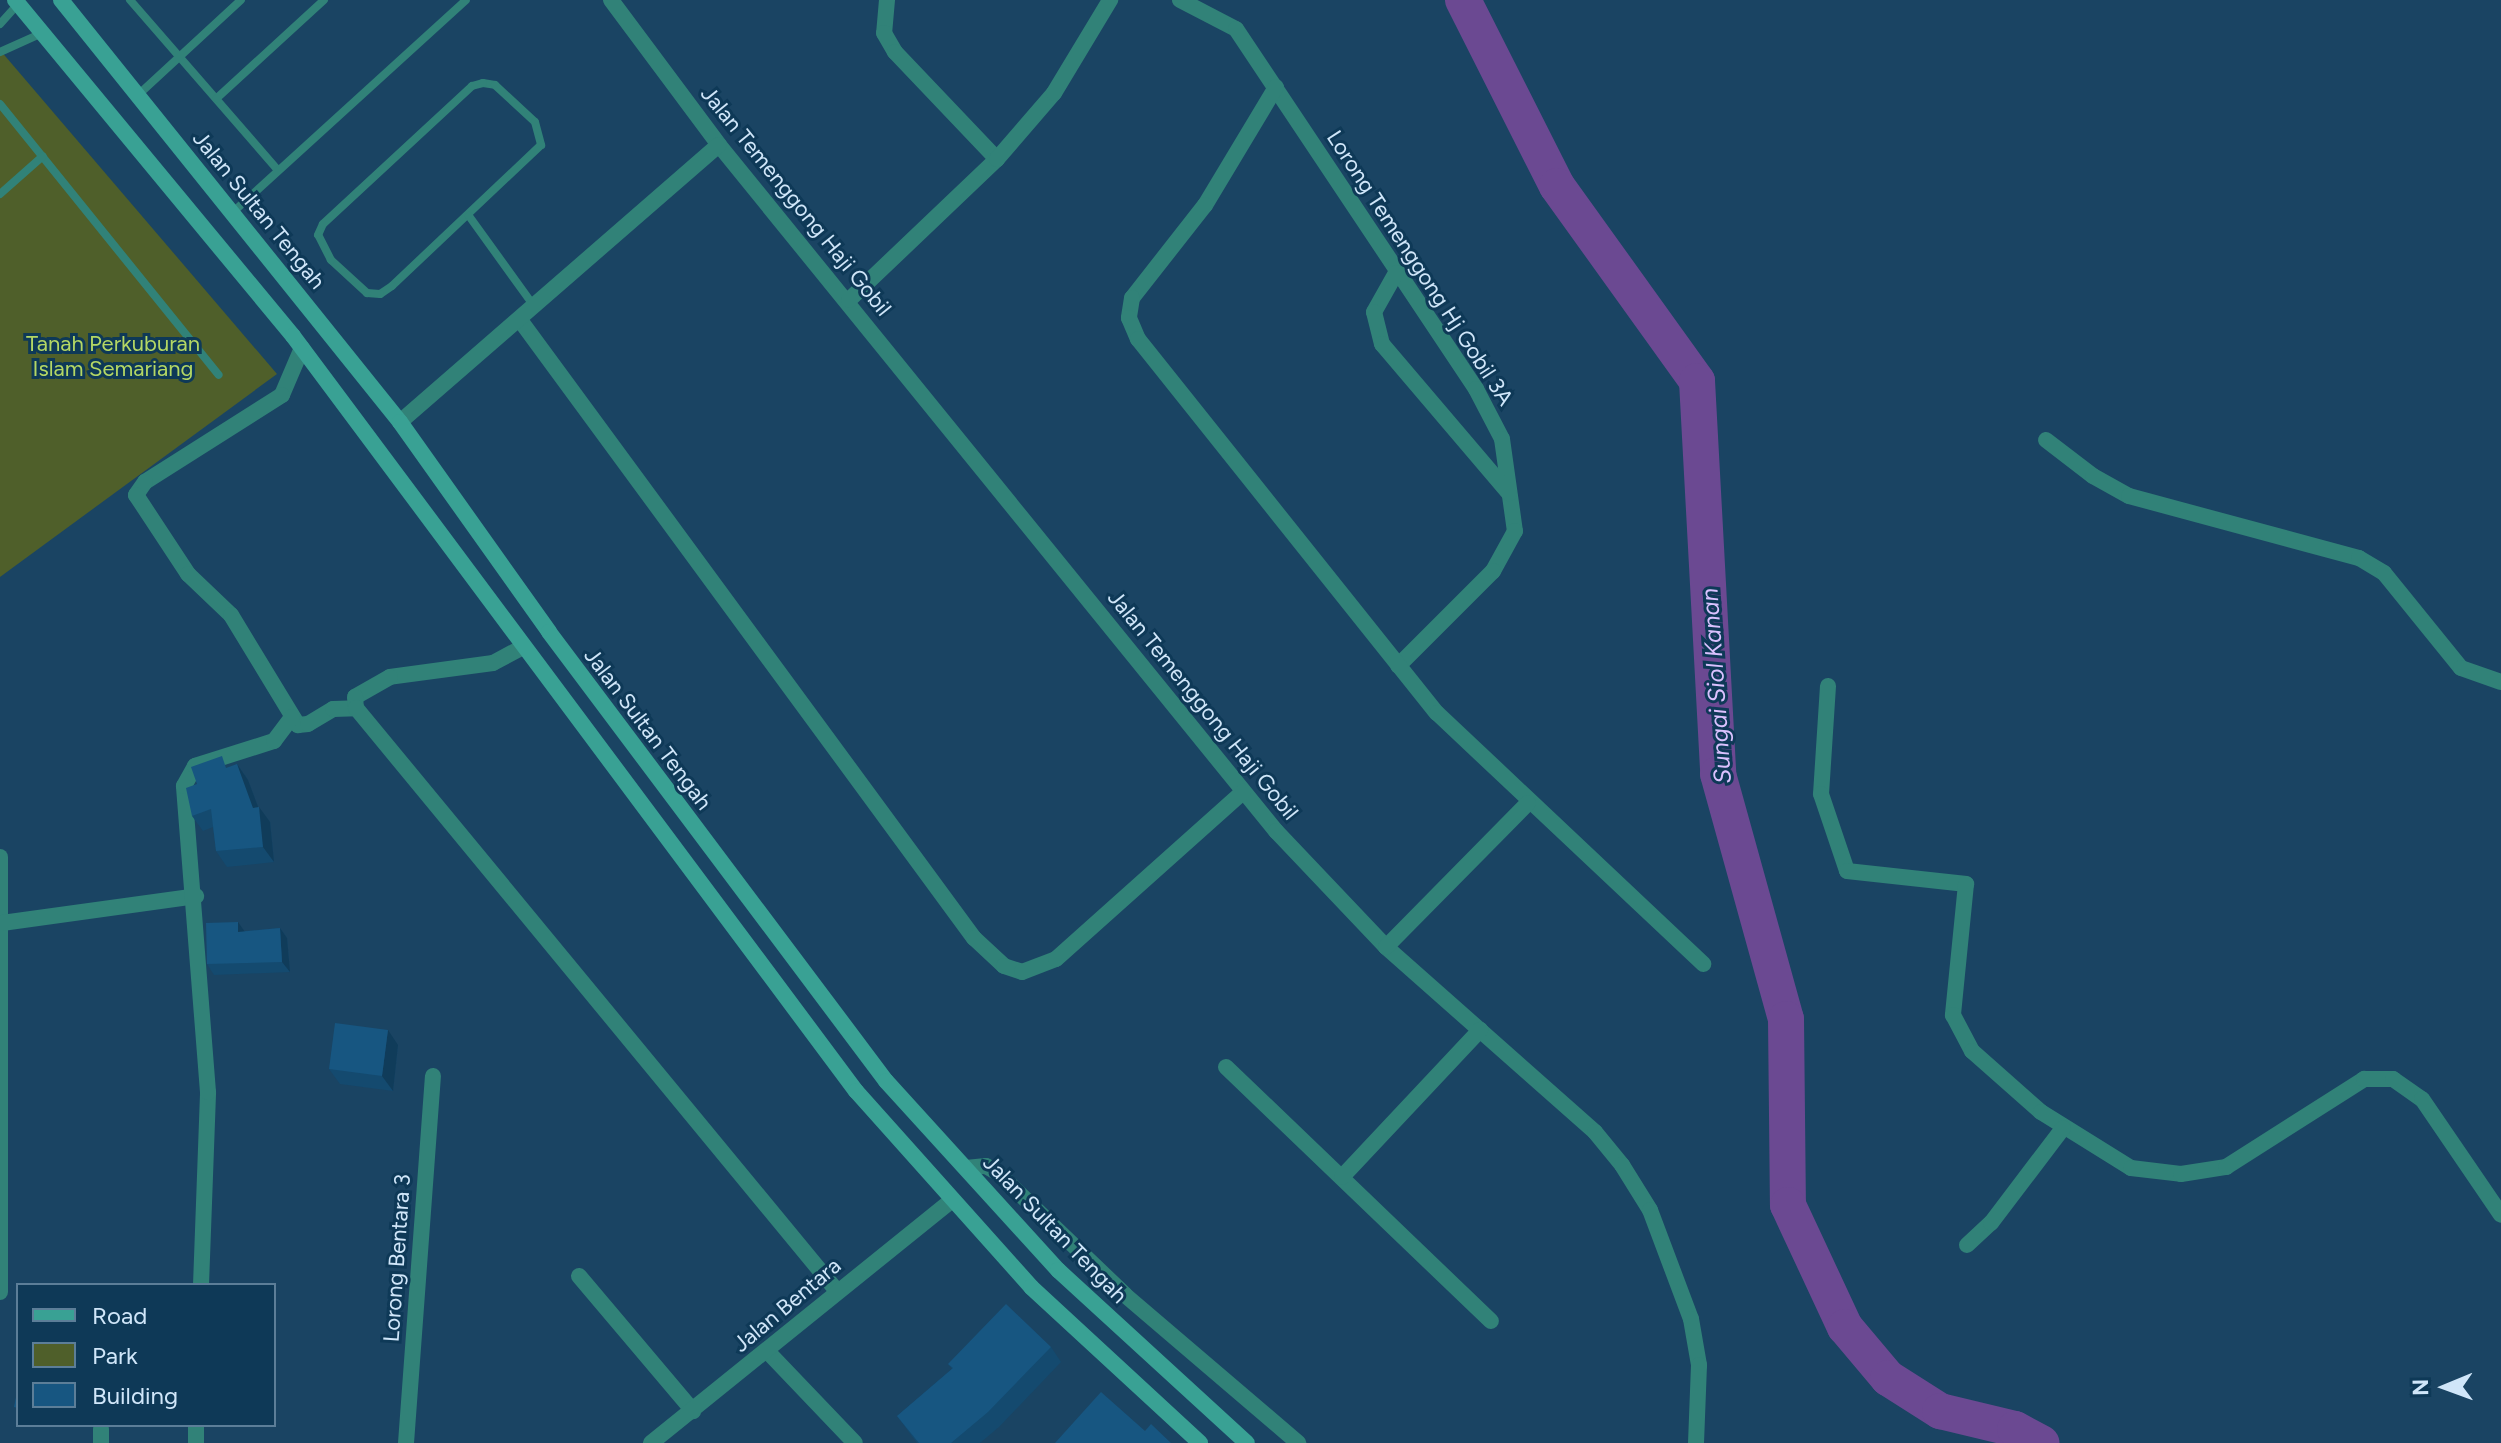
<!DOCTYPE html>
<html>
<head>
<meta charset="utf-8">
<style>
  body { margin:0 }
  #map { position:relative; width:2501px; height:1443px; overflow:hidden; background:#1a4463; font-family:Figtree,sans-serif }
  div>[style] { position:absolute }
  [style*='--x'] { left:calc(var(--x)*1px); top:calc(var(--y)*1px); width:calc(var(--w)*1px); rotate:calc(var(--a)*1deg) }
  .green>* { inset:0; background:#4f5f2a }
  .river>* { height:36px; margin:-18px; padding:0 18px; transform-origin:18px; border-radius:18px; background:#6b4992 }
  .service>* { height:8px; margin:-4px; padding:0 4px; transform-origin:4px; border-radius:4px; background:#318278 }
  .minor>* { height:16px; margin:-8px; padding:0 8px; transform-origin:8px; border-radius:8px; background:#318278 }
  .secondary>* { height:16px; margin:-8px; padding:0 8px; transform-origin:8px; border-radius:8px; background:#39a194 }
  .wall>* { inset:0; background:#144a6f }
  .shaded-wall>* { inset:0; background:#103c5a }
  .building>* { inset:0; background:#175681 }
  span { translate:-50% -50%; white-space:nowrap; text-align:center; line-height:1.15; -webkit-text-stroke:6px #0e3957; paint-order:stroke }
  .street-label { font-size:22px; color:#d0e6f9 }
  .park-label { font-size:22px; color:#b4d764 }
  .water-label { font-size:24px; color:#dac1fe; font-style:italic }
  .legend { position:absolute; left:16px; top:1283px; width:260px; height:144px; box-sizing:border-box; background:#0e3957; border:2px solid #5c7e98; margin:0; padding:10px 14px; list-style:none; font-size:24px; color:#d0e6f9 }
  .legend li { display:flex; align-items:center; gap:16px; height:40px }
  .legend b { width:40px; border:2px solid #5c7e98 }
  .north { position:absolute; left:2405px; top:1347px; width:80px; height:80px; -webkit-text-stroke:6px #0e3957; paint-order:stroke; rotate:269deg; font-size:22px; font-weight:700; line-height:32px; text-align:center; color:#d0e6f9 }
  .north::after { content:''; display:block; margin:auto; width:28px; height:36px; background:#d0e6f9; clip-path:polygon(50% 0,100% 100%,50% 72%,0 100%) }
</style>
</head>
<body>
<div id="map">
  <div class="green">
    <div style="clip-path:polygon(0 50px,277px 374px,0 577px)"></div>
  </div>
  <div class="river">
    <div style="--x:1463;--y:0;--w:208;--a:63.2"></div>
    <div style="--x:1557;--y:186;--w:240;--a:54.3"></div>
    <div style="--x:1697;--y:381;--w:394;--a:86.9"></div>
    <div style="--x:1718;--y:774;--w:254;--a:74.5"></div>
    <div style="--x:1786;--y:1019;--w:186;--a:89.4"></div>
    <div style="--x:1788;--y:1205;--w:135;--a:65"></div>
    <div style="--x:1845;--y:1327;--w:67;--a:49.9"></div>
    <div style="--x:1888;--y:1378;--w:62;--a:32.4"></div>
    <div style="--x:1940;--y:1411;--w:77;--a:13.5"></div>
    <div style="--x:2015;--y:1429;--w:30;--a:28"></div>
  </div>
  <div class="service">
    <div style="--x:130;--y:0;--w:225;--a:49"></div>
    <div style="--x:0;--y:24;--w:27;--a:-48"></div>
    <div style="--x:0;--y:52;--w:46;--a:-24.3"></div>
    <div style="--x:483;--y:83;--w:12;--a:9"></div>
    <div style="--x:495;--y:85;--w:54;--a:42.8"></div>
    <div style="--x:535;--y:122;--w:24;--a:75"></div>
    <div style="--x:541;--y:145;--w:205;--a:136.6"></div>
    <div style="--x:392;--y:286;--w:14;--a:146"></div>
    <div style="--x:380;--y:294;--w:13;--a:-176"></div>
    <div style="--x:367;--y:293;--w:49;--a:-137.5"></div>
    <div style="--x:331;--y:260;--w:28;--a:-117"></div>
    <div style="--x:318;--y:235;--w:12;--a:-66"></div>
    <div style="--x:323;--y:224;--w:203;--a:-42.8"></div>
    <div style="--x:472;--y:86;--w:11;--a:-15"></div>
    <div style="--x:138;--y:95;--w:140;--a:-42.7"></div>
    <div style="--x:217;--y:98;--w:145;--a:-42.5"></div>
    <div style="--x:0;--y:104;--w:348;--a:51.1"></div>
    <div style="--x:0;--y:194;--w:57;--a:-41.5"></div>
    <div style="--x:232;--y:213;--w:316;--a:-42.3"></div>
    <div style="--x:469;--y:216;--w:111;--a:54.2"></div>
  </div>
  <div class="minor">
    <div style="--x:611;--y:0;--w:181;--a:53.3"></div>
    <div style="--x:719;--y:145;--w:884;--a:50.93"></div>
    <div style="--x:1276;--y:831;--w:160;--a:46.5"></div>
    <div style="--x:1386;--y:947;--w:279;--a:41.5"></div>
    <div style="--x:1595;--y:1132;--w:43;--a:50.7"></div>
    <div style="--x:1622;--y:1165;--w:53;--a:58.1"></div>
    <div style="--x:1650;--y:1210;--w:116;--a:69.4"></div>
    <div style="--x:1691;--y:1319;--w:47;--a:80.1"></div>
    <div style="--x:1699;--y:1365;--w:78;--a:92.2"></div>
    <div style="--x:887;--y:0;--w:33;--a:95"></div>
    <div style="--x:884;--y:33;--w:22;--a:60"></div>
    <div style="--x:895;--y:52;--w:148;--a:46.4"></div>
    <div style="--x:1180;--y:0;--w:63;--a:27.4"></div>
    <div style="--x:1236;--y:29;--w:433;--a:56.3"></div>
    <div style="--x:1476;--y:389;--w:56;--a:62.5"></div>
    <div style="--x:1502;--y:439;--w:93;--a:82"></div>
    <div style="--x:1515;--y:531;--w:46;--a:118.8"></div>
    <div style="--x:1493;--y:571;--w:134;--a:135"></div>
    <div style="--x:1276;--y:87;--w:138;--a:121"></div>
    <div style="--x:1205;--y:205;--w:118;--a:128.1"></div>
    <div style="--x:1132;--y:298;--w:20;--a:99"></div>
    <div style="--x:1129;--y:318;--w:23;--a:67"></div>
    <div style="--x:1138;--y:339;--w:479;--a:51.4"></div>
    <div style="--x:1437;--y:713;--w:366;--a:43.3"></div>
    <div style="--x:1396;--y:273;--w:45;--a:119.4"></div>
    <div style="--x:1374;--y:312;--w:33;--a:76"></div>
    <div style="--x:1382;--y:344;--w:196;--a:49.6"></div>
    <div style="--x:849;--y:300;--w:204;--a:-43.6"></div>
    <div style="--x:997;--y:159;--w:87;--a:-49.2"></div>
    <div style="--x:1054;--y:93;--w:109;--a:-58.9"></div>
    <div style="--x:520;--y:320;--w:767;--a:53.7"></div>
    <div style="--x:974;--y:938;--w:41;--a:43"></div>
    <div style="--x:1004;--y:966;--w:19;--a:18"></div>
    <div style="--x:1022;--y:972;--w:36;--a:-21"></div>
    <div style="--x:1056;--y:959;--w:251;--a:-41.8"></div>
    <div style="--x:302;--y:348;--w:51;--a:113.1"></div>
    <div style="--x:282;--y:395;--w:162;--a:147.6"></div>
    <div style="--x:145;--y:482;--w:16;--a:125"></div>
    <div style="--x:136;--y:495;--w:95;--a:56.6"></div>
    <div style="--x:188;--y:574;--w:59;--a:43.6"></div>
    <div style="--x:231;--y:615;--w:129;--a:58.7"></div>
    <div style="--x:298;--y:725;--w:10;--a:-6"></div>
    <div style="--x:308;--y:724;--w:29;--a:-31"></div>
    <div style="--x:333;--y:709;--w:23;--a:-2"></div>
    <div style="--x:400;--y:422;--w:422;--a:-41"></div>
    <div style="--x:2046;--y:440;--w:59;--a:37.5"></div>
    <div style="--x:2093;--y:476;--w:41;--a:29.1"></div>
    <div style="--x:2129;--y:496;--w:238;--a:15.1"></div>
    <div style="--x:2359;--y:558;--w:29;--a:31"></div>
    <div style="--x:2384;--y:573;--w:122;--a:51"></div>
    <div style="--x:2461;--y:668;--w:42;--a:19.3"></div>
    <div style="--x:523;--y:647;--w:34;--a:152"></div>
    <div style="--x:493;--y:663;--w:104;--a:172.3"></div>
    <div style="--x:390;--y:677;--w:40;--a:150.3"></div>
    <div style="--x:355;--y:697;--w:11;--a:85"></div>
    <div style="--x:356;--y:708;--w:756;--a:50.48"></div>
    <div style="--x:1828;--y:686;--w:108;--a:93.7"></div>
    <div style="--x:1821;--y:794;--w:81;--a:71.3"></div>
    <div style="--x:1847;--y:871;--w:120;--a:6.2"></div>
    <div style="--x:1966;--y:884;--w:132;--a:95.7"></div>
    <div style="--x:1953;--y:1015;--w:41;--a:62.2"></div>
    <div style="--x:1972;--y:1051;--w:92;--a:41.5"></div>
    <div style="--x:2041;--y:1112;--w:106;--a:31.9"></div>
    <div style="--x:2131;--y:1168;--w:50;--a:6.8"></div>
    <div style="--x:2181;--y:1174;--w:46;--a:-8.8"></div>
    <div style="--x:2226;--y:1167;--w:164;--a:-32.5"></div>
    <div style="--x:2364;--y:1079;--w:29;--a:0"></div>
    <div style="--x:2393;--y:1079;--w:35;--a:35"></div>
    <div style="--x:2422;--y:1099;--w:140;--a:55.7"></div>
    <div style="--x:0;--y:857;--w:435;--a:90"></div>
    <div style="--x:2;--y:923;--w:196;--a:-7.9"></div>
    <div style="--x:1386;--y:947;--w:202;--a:-45.4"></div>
    <div style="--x:1226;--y:1067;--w:367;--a:43.8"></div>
    <div style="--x:966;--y:1168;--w:20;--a:-6"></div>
    <div style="--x:986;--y:1166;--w:14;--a:30"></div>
    <div style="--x:998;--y:1173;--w:176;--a:43.8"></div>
    <div style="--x:1125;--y:1295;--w:228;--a:40.5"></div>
    <div style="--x:1342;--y:1177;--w:202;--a:-46.8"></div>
    <div style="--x:1967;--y:1245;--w:33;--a:-43"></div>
    <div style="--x:1991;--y:1223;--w:119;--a:-52.8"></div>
    <div style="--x:579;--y:1276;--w:177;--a:49.8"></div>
    <div style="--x:201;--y:1285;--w:193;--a:-87.9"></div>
    <div style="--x:208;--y:1092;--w:307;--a:-94.5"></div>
    <div style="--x:184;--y:786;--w:23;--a:-61"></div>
    <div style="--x:195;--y:766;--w:83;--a:-17.6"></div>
    <div style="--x:274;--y:741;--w:30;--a:-53"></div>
    <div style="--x:767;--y:1351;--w:127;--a:46.3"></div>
    <div style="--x:101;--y:1443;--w:14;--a:-90"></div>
    <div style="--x:196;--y:1443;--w:18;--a:-90"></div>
    <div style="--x:406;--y:1443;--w:368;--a:-85.8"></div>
    <div style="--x:651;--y:1443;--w:385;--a:-38.9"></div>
  </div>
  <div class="secondary">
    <div style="--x:15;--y:0;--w:436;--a:50.4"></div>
    <div style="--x:293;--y:336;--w:942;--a:53.29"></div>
    <div style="--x:856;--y:1091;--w:263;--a:48.2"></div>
    <div style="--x:1031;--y:1287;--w:230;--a:42.7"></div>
    <div style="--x:61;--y:0;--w:541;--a:51.22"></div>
    <div style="--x:400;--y:422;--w:257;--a:54.6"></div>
    <div style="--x:549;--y:632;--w:561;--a:53.11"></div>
    <div style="--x:886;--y:1081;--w:256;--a:47.7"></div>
    <div style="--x:1058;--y:1270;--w:256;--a:42.5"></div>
  </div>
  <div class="wall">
    <div style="clip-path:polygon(237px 764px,248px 780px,258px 807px,270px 822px,274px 862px,227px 867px,216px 851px,213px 827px,203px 831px,192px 816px,197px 784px)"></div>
    <div style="clip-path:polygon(280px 928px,287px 938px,290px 972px,214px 975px,207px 964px,245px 931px)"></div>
    <div style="clip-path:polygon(398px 1045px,393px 1091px,340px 1084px,329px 1069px)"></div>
    <div style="clip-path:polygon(1051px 1347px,1061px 1362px,999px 1427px,980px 1443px,917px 1443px,897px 1416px,952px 1369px,948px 1364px)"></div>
  </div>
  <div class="shaded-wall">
    <div style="clip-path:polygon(237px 764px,248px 780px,260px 812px,259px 807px,270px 822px,274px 862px,263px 847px)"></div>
    <div style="clip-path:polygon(238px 922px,245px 932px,238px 932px)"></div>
    <div style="clip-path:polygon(280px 928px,287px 938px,290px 972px,282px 962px)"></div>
    <div style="clip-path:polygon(388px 1030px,398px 1045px,393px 1091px,382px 1076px)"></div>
  </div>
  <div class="building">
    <div style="clip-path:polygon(222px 756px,226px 768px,237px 764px,253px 808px,259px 807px,263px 847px,216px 851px,211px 809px,192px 816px,186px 788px,197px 784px,191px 767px)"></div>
    <div style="clip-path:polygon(238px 922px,238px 932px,280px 928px,282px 962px,207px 964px,206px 923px)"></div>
    <div style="clip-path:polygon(335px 1023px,388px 1030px,382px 1076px,329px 1069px)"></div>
    <div style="clip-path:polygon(1006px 1304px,1051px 1347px,988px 1412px,951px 1443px,919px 1443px,897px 1416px,953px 1368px,948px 1364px)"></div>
    <div style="clip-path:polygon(18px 1387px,18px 1408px,14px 1407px)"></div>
    <div style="clip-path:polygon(1101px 1392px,1145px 1431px,1151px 1424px,1171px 1443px,1055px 1443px)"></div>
  </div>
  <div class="street-label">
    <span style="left:796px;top:201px;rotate:51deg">Jalan Temenggong Haji Gobil</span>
    <span style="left:259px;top:210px;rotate:51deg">Jalan Sultan Tengah</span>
    <span style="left:1420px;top:268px;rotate:57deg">Lorong Temenggong Hj Gobil 3A</span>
    <span style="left:1203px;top:705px;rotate:51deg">Jalan Temenggong Haji Gobil</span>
    <span style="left:648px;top:729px;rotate:53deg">Jalan Sultan Tengah</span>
    <span style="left:1055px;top:1229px;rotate:46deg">Jalan Sultan Tengah</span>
    <span style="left:397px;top:1258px;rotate:-86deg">Lorong Bentara 3</span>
    <span style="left:787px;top:1305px;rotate:-40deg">Jalan Bentara</span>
  </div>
  <div class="park-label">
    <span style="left:113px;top:356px">Tanah Perkuburan<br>Islam Semariang</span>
  </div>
  <div class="water-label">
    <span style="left:1716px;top:686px;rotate:-94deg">Sungai Siol Kanan</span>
  </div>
  <ul class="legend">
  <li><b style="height:10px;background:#39a194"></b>Road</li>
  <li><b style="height:22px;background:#4f5f2a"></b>Park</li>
  <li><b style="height:22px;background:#175681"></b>Building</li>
  </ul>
  <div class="north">N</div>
</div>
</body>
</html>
